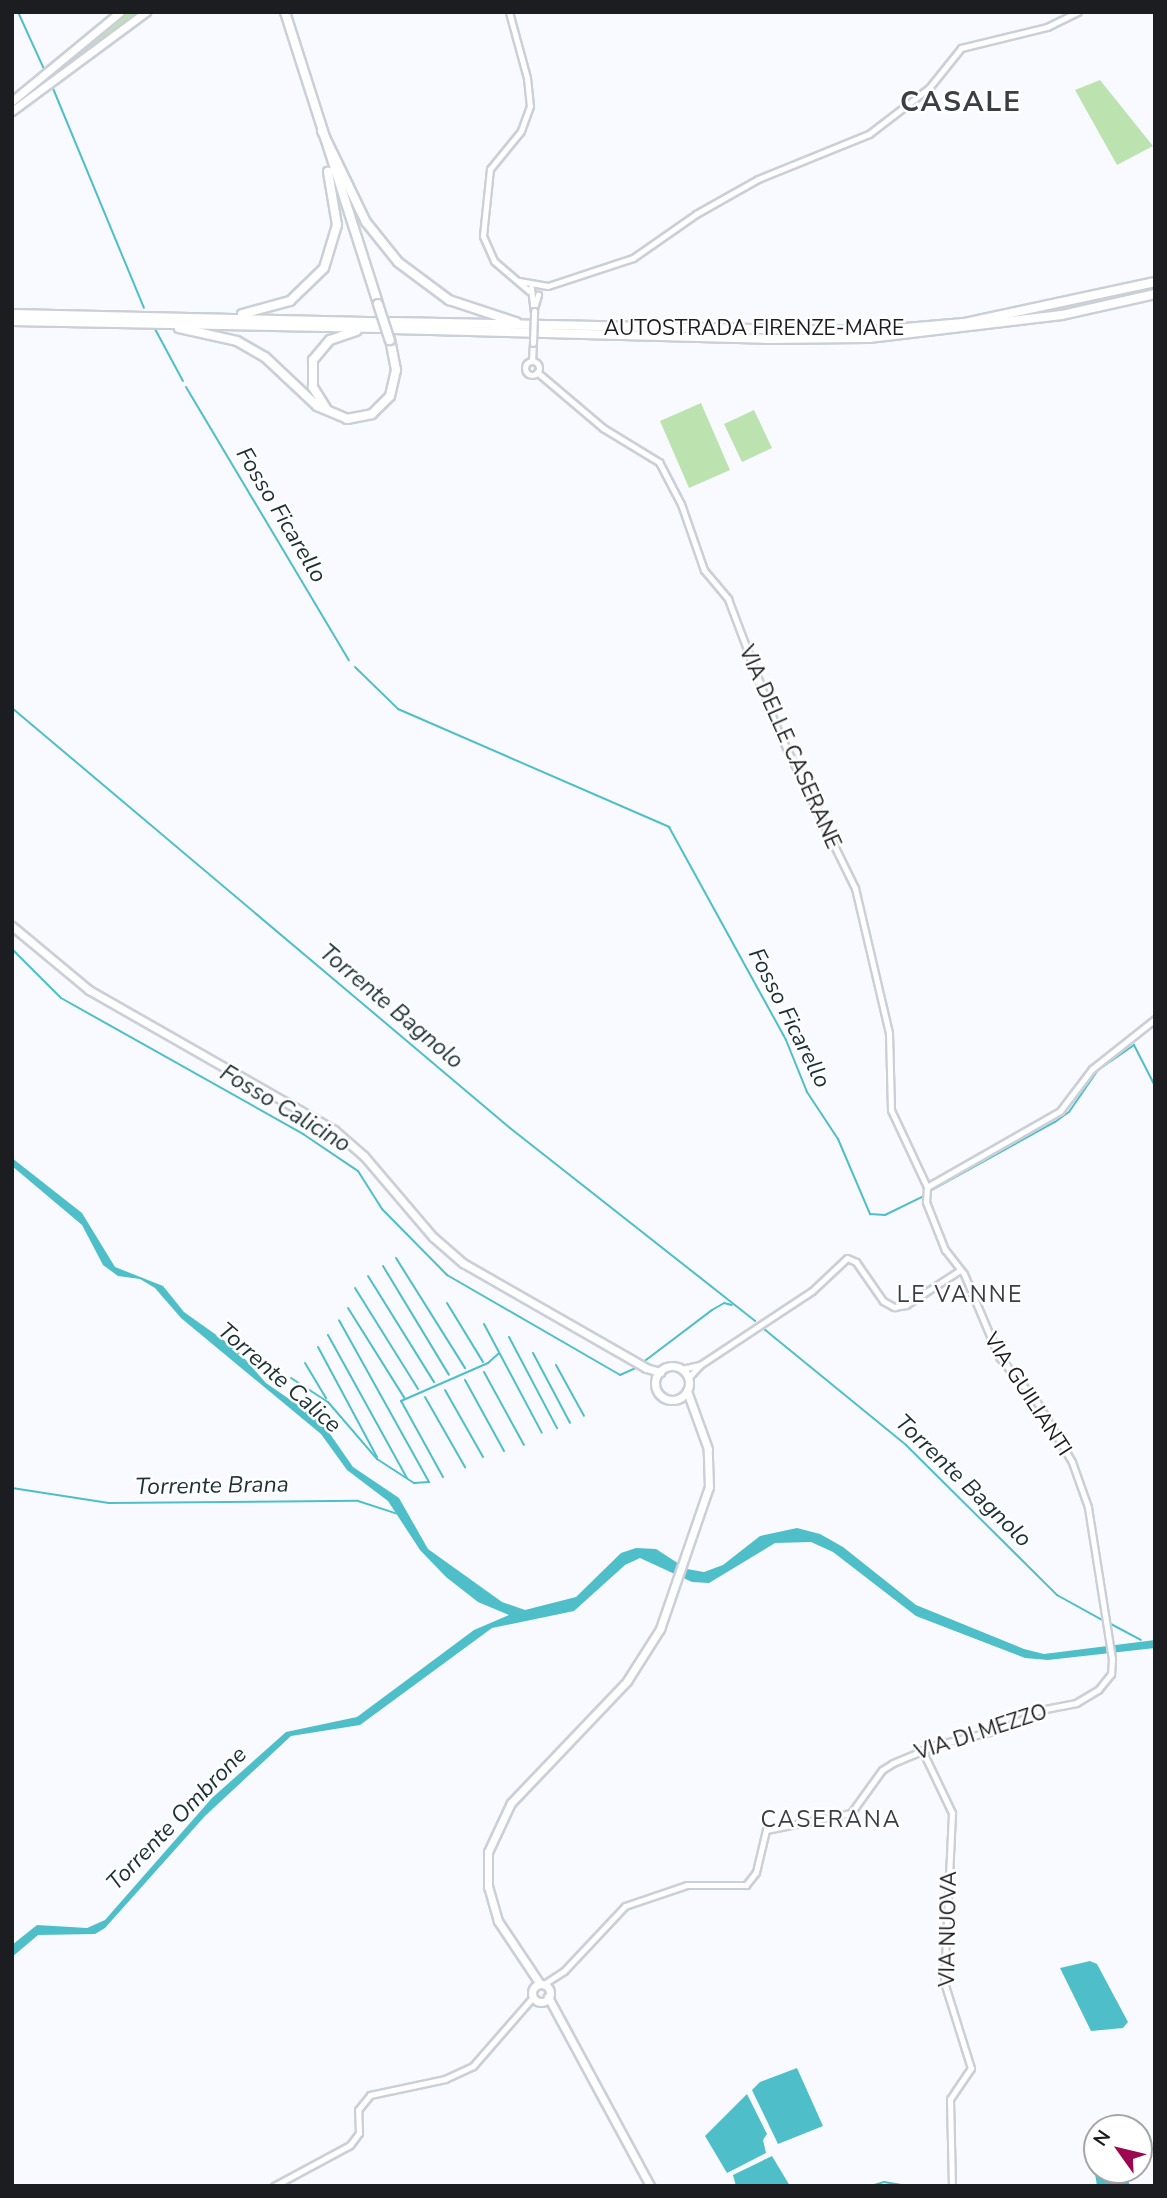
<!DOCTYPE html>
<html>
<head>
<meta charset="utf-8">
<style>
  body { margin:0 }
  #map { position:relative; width:1167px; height:2198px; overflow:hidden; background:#f8faff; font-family:"Nunito Sans",sans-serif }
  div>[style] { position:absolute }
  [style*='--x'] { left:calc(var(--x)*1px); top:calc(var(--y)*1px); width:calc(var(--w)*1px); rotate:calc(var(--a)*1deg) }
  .green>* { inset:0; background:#bce3af }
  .water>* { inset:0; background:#4ebfc9 }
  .stream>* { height:2px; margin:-1px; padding:0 1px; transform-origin:1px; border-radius:1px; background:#4ebfc9 }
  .roads { filter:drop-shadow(2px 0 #cbcfd7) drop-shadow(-2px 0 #cbcfd7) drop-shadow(0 2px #cbcfd7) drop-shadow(0 -2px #cbcfd7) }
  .tertiary>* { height:5px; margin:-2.5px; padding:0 2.5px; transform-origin:2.5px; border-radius:2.5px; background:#fff }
  .tertiary>.ring { margin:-2.5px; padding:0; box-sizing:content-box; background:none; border:5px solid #fff; border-radius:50% }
  .primary>* { height:7px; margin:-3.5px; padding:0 3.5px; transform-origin:3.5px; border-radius:3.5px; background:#fff }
  .primary>.ring { margin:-3.5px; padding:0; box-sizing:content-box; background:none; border:7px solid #fff; border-radius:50% }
  .motorway>* { height:8px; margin:-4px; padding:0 4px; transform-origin:4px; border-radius:4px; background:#fff }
  .bridges { filter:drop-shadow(2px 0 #cbcfd7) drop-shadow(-2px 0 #cbcfd7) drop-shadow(0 2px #cbcfd7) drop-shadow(0 -2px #cbcfd7) }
  .tertiary-bridge>* { height:5px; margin:-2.5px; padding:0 2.5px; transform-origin:2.5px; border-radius:2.5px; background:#fff }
  .motorway-bridge>* { height:8px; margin:-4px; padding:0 4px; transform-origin:4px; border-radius:4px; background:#fff }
  span { translate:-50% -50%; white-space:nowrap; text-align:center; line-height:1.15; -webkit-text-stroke:5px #fff; paint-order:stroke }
  .street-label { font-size:21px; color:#1c1d20 }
  .water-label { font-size:23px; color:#1c3133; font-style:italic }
  .neighbourhood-label { font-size:23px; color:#3b3f44; letter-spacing:2px }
  .district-label { font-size:28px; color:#3b3f44; font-weight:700; letter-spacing:2px }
  .frame { position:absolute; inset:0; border:14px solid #1c1d20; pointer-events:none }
  .north { position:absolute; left:1083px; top:2114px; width:70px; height:70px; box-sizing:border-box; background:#fff; border:2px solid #a4a5a6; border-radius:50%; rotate:304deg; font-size:19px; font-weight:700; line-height:28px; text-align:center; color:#1c1d20 }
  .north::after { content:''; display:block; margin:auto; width:24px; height:32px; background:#9d0651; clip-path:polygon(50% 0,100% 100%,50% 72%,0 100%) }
</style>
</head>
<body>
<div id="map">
  <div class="green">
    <div style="clip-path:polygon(124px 12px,141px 12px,12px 107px,12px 105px)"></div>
    <div style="clip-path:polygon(1100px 80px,1153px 146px,1117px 165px,1075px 90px)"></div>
    <div style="clip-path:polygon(701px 403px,730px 470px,689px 488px,660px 421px)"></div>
    <div style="clip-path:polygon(754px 410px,772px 448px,742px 462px,724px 424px)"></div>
  </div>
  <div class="water">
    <div style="clip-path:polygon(12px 1158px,82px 1213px,115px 1267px,163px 1286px,184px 1312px,236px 1349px,266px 1383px,321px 1421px,353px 1467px,399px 1498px,428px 1549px,502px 1602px,525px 1610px,576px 1597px,621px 1553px,636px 1548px,656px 1549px,687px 1569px,704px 1572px,723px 1565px,760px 1536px,797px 1528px,820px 1534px,843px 1547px,916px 1605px,1024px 1649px,1044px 1654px,1155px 1640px,1155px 1648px,1048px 1660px,1025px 1658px,916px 1616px,833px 1552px,811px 1542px,775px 1543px,709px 1583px,692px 1582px,640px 1558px,625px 1565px,574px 1611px,492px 1628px,360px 1725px,291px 1736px,205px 1816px,105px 1928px,95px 1934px,38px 1935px,12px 1957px,12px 1945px,37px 1925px,87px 1928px,105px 1920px,212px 1798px,286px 1732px,357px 1717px,474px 1630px,509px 1615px,478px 1602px,446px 1577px,420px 1550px,388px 1501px,347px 1470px,321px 1434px,181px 1318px,155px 1288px,140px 1279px,118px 1276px,103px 1265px,82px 1225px,12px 1166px)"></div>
    <div style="clip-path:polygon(1090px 1961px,1097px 1964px,1128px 2022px,1123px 2028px,1091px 2031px,1060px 1968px)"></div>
    <div style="clip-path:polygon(797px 2068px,823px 2126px,778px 2144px,752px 2090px,760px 2082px)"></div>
    <div style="clip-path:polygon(747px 2094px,767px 2134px,763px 2140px,766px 2153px,727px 2173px,705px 2136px)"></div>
    <div style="clip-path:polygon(1097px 2139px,1097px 2170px,1125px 2170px,1130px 2186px,1097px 2186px,1091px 2149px)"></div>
    <div style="clip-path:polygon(772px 2156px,790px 2186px,736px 2186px,733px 2175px)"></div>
  </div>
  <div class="stream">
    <div style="--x:18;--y:12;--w:63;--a:65.5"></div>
    <div style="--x:52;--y:86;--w:240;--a:67.5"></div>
    <div style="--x:155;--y:329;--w:59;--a:61.7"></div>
    <div style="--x:186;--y:387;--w:318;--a:59.2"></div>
    <div style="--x:355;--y:667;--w:60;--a:44.3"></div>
    <div style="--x:398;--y:709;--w:296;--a:23.5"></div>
    <div style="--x:669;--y:827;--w:243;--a:61.2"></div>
    <div style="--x:786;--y:1040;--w:56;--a:68"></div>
    <div style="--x:807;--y:1092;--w:56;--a:56.6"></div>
    <div style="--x:838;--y:1139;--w:82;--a:66.9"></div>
    <div style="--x:870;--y:1214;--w:15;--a:4"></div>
    <div style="--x:885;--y:1215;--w:43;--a:-26"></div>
    <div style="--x:12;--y:708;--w:651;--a:40.14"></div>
    <div style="--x:510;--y:1128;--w:312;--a:38.2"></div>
    <div style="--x:12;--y:949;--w:69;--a:45"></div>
    <div style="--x:61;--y:998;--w:278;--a:29.3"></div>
    <div style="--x:303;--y:1134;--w:66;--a:33.9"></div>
    <div style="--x:358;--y:1171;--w:45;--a:57.7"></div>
    <div style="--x:382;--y:1209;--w:93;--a:45.4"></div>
    <div style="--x:447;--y:1275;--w:200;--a:30"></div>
    <div style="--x:620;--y:1375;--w:20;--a:-24"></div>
    <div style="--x:928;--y:1192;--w:145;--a:-28.9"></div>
    <div style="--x:1055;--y:1122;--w:17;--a:-36"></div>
    <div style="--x:1069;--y:1112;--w:51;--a:-55.4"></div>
    <div style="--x:1098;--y:1070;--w:44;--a:-34.8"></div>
    <div style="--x:1134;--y:1045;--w:46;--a:62.9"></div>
    <div style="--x:396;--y:1258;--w:130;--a:57.9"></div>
    <div style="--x:383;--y:1266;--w:127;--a:58.8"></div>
    <div style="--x:368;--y:1276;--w:125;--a:58.1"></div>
    <div style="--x:355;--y:1288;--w:119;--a:58"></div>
    <div style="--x:447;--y:1303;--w:69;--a:58.6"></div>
    <div style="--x:348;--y:1308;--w:107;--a:57.9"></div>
    <div style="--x:484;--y:1324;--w:123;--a:62"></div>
    <div style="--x:764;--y:1329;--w:183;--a:39.2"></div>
    <div style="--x:906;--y:1445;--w:213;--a:44.8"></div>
    <div style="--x:1057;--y:1595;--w:54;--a:29"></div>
    <div style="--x:328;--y:1335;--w:163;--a:61.1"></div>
    <div style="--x:509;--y:1337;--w:103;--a:62.2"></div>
    <div style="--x:318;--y:1347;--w:125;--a:61.8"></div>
    <div style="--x:533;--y:1353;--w:79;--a:62.1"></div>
    <div style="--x:305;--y:1363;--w:41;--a:59"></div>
    <div style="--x:642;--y:1363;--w:88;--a:-37.1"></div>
    <div style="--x:712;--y:1310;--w:14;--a:-30"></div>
    <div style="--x:724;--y:1303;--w:8;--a:14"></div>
    <div style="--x:556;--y:1365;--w:58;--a:61.2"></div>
    <div style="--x:484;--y:1372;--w:83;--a:61.3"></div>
    <div style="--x:291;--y:1378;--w:44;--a:33"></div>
    <div style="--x:328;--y:1402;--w:75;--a:49.3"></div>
    <div style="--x:377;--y:1459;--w:44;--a:33"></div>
    <div style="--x:414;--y:1483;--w:15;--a:-4"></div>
    <div style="--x:429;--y:1482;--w:185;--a:-119.1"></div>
    <div style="--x:465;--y:1380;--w:81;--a:61.2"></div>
    <div style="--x:445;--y:1390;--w:77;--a:60.4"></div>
    <div style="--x:425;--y:1397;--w:81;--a:60.3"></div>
    <div style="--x:443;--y:1477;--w:87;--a:-118.9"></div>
    <div style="--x:401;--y:1401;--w:95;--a:-23.6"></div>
    <div style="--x:488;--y:1363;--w:15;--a:-42"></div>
    <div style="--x:12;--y:1488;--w:98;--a:8.8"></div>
    <div style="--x:109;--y:1503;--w:249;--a:-0.5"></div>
    <div style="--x:358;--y:1501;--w:40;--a:18"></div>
    <div style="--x:1109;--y:1623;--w:36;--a:28"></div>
    <div style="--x:871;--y:2186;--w:14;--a:-17"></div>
    <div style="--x:884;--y:2182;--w:22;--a:10"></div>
  </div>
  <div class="roads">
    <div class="tertiary">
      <div style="--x:509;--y:12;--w:68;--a:74.7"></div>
      <div style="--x:527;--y:78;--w:28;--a:84"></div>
      <div style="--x:530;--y:106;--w:27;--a:110"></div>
      <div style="--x:521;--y:131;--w:49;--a:129.2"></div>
      <div style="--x:490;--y:169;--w:67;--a:96"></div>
      <div style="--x:483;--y:236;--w:27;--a:66"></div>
      <div style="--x:494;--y:261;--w:46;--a:40.6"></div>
      <div style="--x:519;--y:281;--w:29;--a:10"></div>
      <div style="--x:548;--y:286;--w:89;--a:-18.2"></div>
      <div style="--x:633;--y:258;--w:77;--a:-34.9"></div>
      <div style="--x:696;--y:214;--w:71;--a:-29.4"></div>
      <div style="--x:758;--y:179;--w:120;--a:-22.1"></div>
      <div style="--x:869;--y:134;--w:76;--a:-37.5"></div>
      <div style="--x:929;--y:88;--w:51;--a:-51.3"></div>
      <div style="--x:961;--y:48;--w:89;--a:-13.7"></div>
      <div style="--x:1047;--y:27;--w:34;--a:-26"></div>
      <div style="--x:531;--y:288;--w:23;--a:83"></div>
      <div style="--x:534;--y:308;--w:14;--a:-73"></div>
      <div style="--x:532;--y:361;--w:18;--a:-87"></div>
      <div class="ring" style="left:525px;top:361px;width:9px;height:9px"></div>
      <div style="--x:537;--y:372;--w:87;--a:40.3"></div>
      <div style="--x:603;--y:428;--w:66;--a:31.3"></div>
      <div style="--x:659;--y:462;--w:47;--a:62.4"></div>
      <div style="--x:681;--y:504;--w:70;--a:70.8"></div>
      <div style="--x:704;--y:570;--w:38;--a:50"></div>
      <div style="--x:728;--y:599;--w:141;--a:69.3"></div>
      <div style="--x:778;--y:731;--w:175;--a:63.9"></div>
      <div style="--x:855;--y:888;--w:149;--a:76.8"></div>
      <div style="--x:889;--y:1033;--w:77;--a:88.5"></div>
      <div style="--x:891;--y:1110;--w:85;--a:64.9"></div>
      <div style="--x:927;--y:1187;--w:153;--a:-29.7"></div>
      <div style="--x:1060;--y:1111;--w:53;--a:-52.7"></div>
      <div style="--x:1092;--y:1069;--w:80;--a:-38.4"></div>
      <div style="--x:682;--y:1369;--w:18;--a:-13"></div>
      <div style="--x:688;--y:1378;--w:18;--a:-47"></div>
      <div style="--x:700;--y:1365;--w:134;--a:-33.5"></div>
      <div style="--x:812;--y:1291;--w:48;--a:-43.3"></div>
      <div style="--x:847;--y:1258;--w:10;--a:24"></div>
      <div style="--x:856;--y:1262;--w:47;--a:55.3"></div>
      <div style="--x:883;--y:1301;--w:13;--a:29"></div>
      <div style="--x:894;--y:1307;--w:12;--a:-9"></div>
      <div style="--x:906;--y:1305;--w:64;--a:-32.9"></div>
      <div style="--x:922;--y:1750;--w:70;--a:64.5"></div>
      <div style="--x:952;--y:1813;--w:169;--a:92.7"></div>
      <div style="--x:944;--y:1982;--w:90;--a:72.6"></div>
      <div style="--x:971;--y:2068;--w:37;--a:124"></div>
      <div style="--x:950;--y:2099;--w:87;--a:88.7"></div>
      <div style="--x:544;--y:1984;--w:24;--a:-33"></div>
      <div style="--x:564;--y:1971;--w:89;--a:-46.8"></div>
      <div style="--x:625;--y:1906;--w:65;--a:-18.7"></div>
      <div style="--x:687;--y:1885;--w:59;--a:0"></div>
      <div style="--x:746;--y:1885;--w:16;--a:-52"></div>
      <div style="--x:756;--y:1872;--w:43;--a:-76.6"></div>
      <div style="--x:766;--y:1830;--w:87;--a:-11.3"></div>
      <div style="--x:851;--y:1813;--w:53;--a:-54.2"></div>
      <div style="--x:882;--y:1770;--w:13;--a:-32"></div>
      <div style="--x:893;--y:1763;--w:47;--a:-22.7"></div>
      <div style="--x:936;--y:1745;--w:71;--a:-13.8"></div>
      <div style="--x:1005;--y:1728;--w:39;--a:-27"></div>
      <div style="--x:1040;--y:1710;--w:37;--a:-11"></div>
      <div style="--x:1076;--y:1703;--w:26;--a:-31"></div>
      <div style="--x:1098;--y:1690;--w:21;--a:-51"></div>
      <div style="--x:1111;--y:1674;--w:15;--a:-86"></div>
      <div style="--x:1112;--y:1659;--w:154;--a:-99"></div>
      <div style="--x:1088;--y:1507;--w:48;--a:-109.6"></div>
      <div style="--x:1072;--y:1462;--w:69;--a:-120.3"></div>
      <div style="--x:1037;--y:1402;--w:59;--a:-130.2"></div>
      <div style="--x:999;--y:1357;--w:90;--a:-112.9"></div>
      <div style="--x:964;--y:1274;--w:31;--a:-128"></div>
      <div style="--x:945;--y:1250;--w:52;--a:-111.6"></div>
      <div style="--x:926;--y:1202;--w:15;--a:-86"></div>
      <div style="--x:274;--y:2186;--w:86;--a:-28.3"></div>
      <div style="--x:350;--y:2145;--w:15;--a:-53"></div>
      <div style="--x:359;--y:2133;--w:23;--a:-92"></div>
      <div style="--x:358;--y:2110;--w:19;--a:-51"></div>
      <div style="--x:370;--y:2095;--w:77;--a:-12"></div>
      <div style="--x:445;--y:2079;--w:31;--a:-25"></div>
      <div style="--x:473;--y:2066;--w:91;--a:-49"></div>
    </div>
    <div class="primary">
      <div style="--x:12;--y:101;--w:140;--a:-39.5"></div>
      <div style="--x:12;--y:111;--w:167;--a:-36.5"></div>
      <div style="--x:12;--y:926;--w:100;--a:39.7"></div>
      <div style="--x:89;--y:990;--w:282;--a:29.7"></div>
      <div style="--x:334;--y:1130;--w:40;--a:41"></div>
      <div style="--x:364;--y:1156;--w:106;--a:49.6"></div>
      <div style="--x:433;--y:1237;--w:40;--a:41"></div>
      <div style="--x:463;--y:1263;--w:211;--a:29.8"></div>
      <div style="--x:646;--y:1368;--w:15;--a:16"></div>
      <div class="ring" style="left:655px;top:1366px;width:27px;height:27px"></div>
      <div style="--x:540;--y:1984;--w:76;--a:-123.7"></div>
      <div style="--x:498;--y:1921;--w:35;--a:-106"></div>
      <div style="--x:488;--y:1887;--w:35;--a:-90"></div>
      <div style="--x:488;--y:1852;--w:54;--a:-64.9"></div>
      <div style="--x:511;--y:1803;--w:168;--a:-46.4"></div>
      <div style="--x:627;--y:1681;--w:62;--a:-57.6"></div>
      <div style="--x:660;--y:1629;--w:150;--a:-71"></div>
      <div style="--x:709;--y:1487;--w:38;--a:-92"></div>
      <div style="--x:708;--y:1449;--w:62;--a:-109.9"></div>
      <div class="ring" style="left:532px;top:1984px;width:11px;height:11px"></div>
      <div style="--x:548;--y:1997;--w:215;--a:61.6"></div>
    </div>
    <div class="motorway">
      <div style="--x:285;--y:12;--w:306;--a:72.3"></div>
      <div style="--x:322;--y:131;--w:101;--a:64.2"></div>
      <div style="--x:366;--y:222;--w:51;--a:51.3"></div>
      <div style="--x:398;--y:262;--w:64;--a:36.7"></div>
      <div style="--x:449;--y:300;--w:71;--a:18.2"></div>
      <div style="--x:12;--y:314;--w:366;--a:1.3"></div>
      <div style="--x:242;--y:314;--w:50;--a:-15.2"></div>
      <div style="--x:290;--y:301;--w:47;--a:-44.1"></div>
      <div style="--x:324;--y:268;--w:45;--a:-73.2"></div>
      <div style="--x:337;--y:225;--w:54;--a:-99.6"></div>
      <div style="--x:12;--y:321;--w:368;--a:1.1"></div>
      <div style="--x:391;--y:322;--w:479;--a:1.1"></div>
      <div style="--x:870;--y:331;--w:94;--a:-4.9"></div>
      <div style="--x:964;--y:323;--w:195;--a:-12.1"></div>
      <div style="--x:179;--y:328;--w:59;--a:12.6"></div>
      <div style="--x:237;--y:341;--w:32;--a:30"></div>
      <div style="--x:265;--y:357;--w:71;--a:43.3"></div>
      <div style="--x:317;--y:406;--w:33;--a:23"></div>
      <div style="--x:347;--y:419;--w:25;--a:-11"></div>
      <div style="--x:372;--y:414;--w:25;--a:-45"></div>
      <div style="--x:390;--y:396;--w:27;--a:-77"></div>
      <div style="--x:396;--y:370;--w:31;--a:-101"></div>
      <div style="--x:393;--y:329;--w:373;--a:1.5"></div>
      <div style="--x:766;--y:339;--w:103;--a:-0.6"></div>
      <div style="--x:869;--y:338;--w:194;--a:-6.8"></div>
      <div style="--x:1062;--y:315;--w:95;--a:-12.7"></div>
      <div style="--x:326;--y:408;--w:25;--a:-122"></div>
      <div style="--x:313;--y:387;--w:27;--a:-90"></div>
      <div style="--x:313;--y:360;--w:26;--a:-50"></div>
      <div style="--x:330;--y:340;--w:28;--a:-19"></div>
    </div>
  </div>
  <div class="bridges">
    <div class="tertiary-bridge">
      <div style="--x:533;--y:343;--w:32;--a:-88"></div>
    </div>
    <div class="motorway-bridge">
      <div style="--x:378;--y:304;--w:38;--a:72"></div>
    </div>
  </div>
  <div class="street-label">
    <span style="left:754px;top:328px">AUTOSTRADA FIRENZE-MARE</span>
    <span style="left:790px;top:747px;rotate:66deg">VIA DELLE CASERANE</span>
    <span style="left:1028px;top:1394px;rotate:57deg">VIA GUILIANTI</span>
    <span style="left:981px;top:1732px;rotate:-18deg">VIA DI MEZZO</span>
    <span style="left:948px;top:1929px;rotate:-89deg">VIA NUOVA</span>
  </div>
  <div class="water-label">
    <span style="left:281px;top:515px;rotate:59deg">Fosso Ficarello</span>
    <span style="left:391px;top:1007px;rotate:40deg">Torrente Bagnolo</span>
    <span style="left:789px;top:1018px;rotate:63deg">Fosso Ficarello</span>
    <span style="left:285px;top:1109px;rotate:31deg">Fosso Calicino</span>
    <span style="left:279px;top:1378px;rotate:41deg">Torrente Calice</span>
    <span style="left:963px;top:1481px;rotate:44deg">Torrente Bagnolo</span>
    <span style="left:212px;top:1486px;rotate:-1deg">Torrente Brana</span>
    <span style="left:177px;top:1819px;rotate:-46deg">Torrente Ombrone</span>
  </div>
  <div class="neighbourhood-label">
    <span style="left:960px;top:1295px">LE VANNE</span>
    <span style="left:831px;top:1820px">CASERANA</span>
  </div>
  <div class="district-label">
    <span style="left:961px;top:102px">CASALE</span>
  </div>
  <div class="frame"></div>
  <div class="north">N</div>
</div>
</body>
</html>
